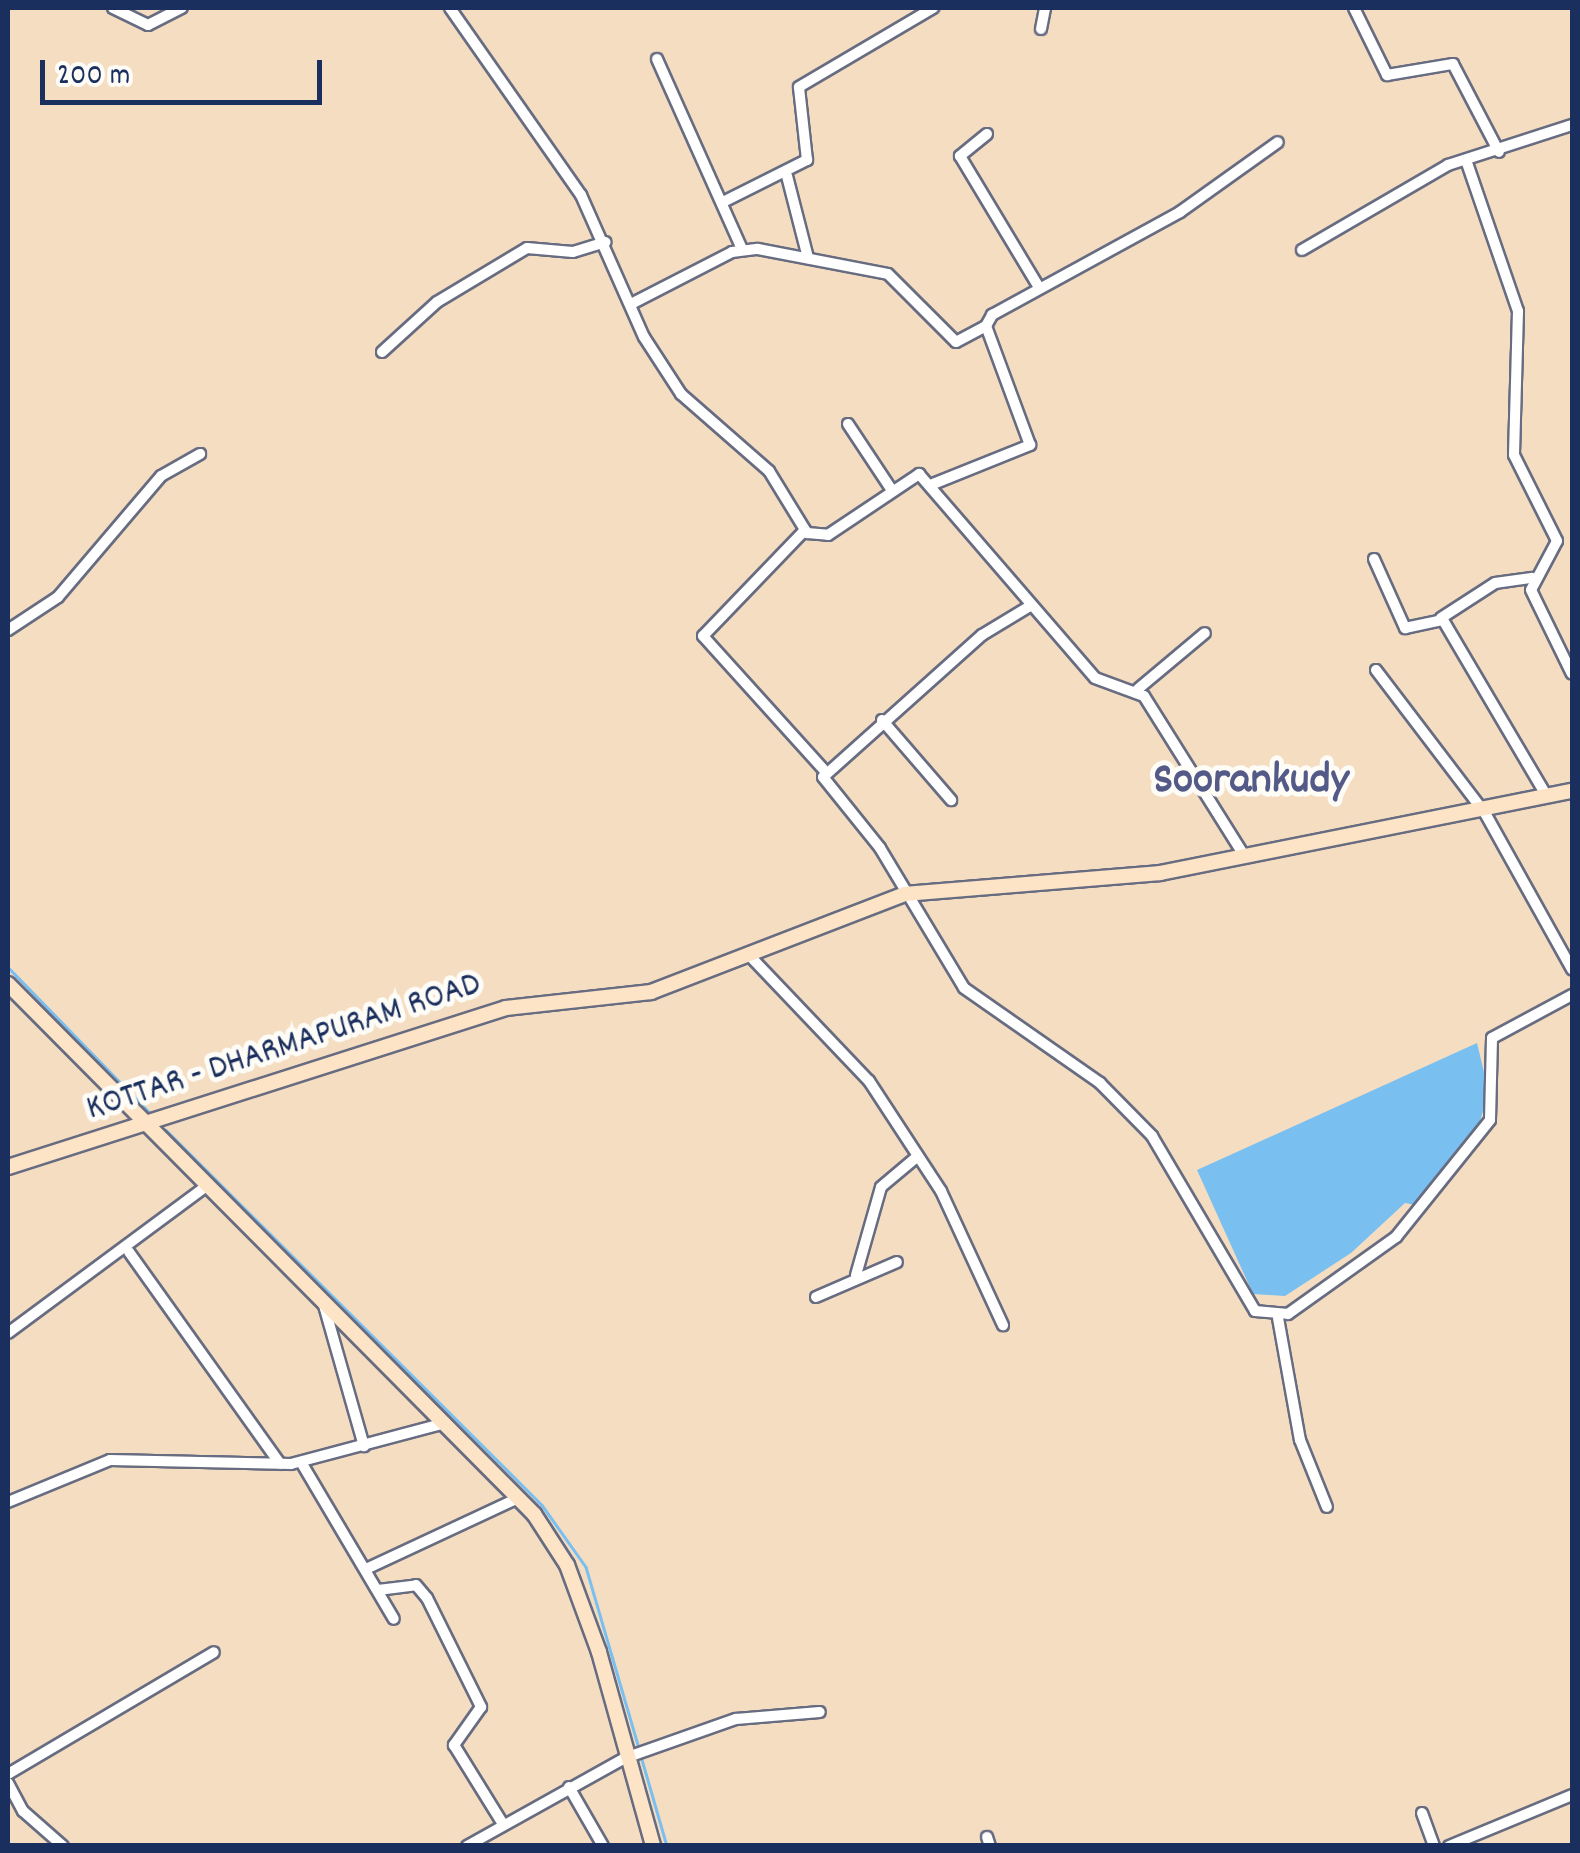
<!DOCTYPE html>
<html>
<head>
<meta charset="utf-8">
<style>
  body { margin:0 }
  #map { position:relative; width:1580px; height:1853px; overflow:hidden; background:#f5ddc2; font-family:Dekko,sans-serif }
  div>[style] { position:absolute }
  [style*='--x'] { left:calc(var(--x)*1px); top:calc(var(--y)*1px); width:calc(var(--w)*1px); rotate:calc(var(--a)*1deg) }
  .water>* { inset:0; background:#79bff0 }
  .stream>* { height:2.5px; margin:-1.25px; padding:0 1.25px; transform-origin:1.25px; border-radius:1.25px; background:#79bff0 }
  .roads { filter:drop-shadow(2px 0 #676c81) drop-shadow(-2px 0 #676c81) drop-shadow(0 2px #676c81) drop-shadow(0 -2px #676c81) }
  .street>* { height:10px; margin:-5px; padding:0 5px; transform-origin:5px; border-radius:5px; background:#fff }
  .secondary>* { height:14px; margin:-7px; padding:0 7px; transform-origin:7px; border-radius:7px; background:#fee4c6 }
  span { translate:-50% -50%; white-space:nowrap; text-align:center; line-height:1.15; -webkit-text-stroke:10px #fdfcf7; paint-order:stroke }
  .street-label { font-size:35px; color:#1b2f5e }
  .district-label { font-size:45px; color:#545a88; font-weight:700 }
  .frame { position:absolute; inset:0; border:10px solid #1b2f5e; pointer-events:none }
  .scale { position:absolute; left:40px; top:60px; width:282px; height:45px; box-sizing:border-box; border:5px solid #1b2f5e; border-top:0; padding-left:12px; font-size:30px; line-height:35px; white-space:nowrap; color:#1b2f5e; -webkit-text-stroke:8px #fdfcf7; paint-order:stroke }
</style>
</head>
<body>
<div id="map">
  <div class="water">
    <div style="clip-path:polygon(1477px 1043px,1489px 1093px,1478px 1127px,1415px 1205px,1405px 1203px,1351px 1253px,1285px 1296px,1253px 1294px,1197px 1170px)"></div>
  </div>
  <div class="stream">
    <div style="--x:8;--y:967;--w:204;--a:45.8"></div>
    <div style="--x:166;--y:1130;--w:531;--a:44.92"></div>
    <div style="--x:542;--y:1505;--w:76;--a:54.6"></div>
    <div style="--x:586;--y:1567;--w:189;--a:73.7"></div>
    <div style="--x:641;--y:1756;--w:94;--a:73.9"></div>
  </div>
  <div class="roads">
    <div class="street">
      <div style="--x:113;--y:8;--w:39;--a:26"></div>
      <div style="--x:148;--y:25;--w:38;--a:-27"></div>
      <div style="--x:450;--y:8;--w:228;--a:55"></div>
      <div style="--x:581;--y:195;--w:155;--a:66.1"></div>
      <div style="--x:644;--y:337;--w:68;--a:57"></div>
      <div style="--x:681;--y:394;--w:117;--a:41.2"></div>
      <div style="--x:769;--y:471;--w:73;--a:58.5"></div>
      <div style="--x:807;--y:533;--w:21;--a:5"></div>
      <div style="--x:828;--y:535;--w:110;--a:-33.8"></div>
      <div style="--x:919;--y:474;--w:269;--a:49.2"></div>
      <div style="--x:1095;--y:678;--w:52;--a:20.2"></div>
      <div style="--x:1144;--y:696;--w:190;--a:57.9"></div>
      <div style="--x:1354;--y:8;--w:75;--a:63.8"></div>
      <div style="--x:1387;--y:75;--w:67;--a:-9.5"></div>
      <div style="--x:1453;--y:64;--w:99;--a:62.4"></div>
      <div style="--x:1041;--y:29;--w:21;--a:-79"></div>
      <div style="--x:657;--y:59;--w:208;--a:65.9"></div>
      <div style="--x:987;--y:134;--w:35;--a:141"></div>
      <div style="--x:960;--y:156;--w:152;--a:59"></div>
      <div style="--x:1466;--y:160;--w:160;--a:71"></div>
      <div style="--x:1518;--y:311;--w:144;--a:91.6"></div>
      <div style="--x:1514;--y:455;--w:96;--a:63.4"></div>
      <div style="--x:1557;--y:541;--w:55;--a:118"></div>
      <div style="--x:1531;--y:590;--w:93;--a:64"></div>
      <div style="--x:787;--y:176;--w:85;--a:75.6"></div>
      <div style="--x:725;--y:201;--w:92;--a:-26.6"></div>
      <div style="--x:807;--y:160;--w:73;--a:-96.3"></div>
      <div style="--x:799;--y:87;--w:156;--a:-30.5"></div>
      <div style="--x:1302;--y:250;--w:169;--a:-30.2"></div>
      <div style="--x:1448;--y:165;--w:130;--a:-17.9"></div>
      <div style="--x:631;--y:304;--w:114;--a:-27.2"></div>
      <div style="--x:732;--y:252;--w:26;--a:-7"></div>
      <div style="--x:758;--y:249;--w:132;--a:10.9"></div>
      <div style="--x:888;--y:274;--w:96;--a:45"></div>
      <div style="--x:956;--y:342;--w:34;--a:-28"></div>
      <div style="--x:382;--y:352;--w:74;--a:-42.3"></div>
      <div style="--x:437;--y:302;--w:105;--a:-31"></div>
      <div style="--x:527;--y:248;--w:46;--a:5"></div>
      <div style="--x:573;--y:252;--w:34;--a:-17"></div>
      <div style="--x:848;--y:424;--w:78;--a:56.5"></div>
      <div style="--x:933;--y:484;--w:105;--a:-21.9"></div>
      <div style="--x:1030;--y:445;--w:127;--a:-110.3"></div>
      <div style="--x:986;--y:326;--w:13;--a:-61"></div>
      <div style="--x:992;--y:315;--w:214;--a:-28.7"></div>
      <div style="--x:1180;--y:212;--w:120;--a:-35.5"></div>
      <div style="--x:805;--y:530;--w:147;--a:133.9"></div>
      <div style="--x:703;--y:636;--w:179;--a:47.9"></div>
      <div style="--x:1374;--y:559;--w:76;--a:65.8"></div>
      <div style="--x:1405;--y:628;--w:39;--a:-12"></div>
      <div style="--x:1443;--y:620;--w:203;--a:59.5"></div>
      <div style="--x:1030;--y:606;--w:56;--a:148.9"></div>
      <div style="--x:982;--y:635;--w:213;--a:138.2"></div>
      <div style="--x:823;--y:777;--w:91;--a:51.2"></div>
      <div style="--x:880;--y:848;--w:163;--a:59"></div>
      <div style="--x:964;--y:988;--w:166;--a:34.9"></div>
      <div style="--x:1100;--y:1083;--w:74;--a:45.5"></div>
      <div style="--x:1152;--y:1136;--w:203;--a:59.5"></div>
      <div style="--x:1255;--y:1311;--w:33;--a:5"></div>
      <div style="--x:1288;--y:1314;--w:133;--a:-35.5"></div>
      <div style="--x:1396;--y:1237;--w:150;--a:-51.2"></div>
      <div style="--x:1490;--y:1120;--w:82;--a:-88.6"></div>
      <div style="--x:1492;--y:1038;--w:91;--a:-28.3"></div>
      <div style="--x:1441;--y:618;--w:64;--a:-32.9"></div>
      <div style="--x:1495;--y:583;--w:37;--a:-8"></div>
      <div style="--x:8;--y:630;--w:60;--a:-33.4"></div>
      <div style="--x:58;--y:597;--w:159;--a:-49.6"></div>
      <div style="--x:161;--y:476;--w:45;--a:-29.4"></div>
      <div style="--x:1376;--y:670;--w:180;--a:52.7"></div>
      <div style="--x:1485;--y:813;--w:179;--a:60.9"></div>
      <div style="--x:1138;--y:689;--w:87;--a:-39.9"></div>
      <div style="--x:882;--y:720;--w:106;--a:49.2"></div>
      <div style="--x:748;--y:954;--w:175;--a:46.4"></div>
      <div style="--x:869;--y:1081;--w:131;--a:56.8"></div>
      <div style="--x:941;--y:1191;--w:148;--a:65.2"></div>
      <div style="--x:129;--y:1252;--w:260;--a:54.5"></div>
      <div style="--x:856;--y:1275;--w:91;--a:-74.1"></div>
      <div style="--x:881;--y:1187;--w:48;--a:-40"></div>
      <div style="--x:816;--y:1297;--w:88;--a:-23.4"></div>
      <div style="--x:323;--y:1302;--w:150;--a:74.1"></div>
      <div style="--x:1278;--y:1318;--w:124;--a:79.8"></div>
      <div style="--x:1300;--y:1440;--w:72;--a:68.1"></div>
      <div style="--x:8;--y:1333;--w:247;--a:-36.5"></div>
      <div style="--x:301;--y:1462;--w:182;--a:59.4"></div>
      <div style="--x:8;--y:1502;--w:110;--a:-22.4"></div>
      <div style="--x:110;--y:1460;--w:181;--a:1.3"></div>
      <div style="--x:291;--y:1464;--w:159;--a:-14.9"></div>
      <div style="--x:366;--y:1569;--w:168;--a:-25"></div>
      <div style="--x:378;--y:1590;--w:38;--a:-7"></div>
      <div style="--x:416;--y:1585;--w:17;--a:50"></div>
      <div style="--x:427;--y:1598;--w:122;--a:63.6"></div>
      <div style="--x:481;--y:1707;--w:47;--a:125.4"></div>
      <div style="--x:454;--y:1745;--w:93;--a:58.2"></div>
      <div style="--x:8;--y:1774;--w:239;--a:-30.6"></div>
      <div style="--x:8;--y:1783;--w:32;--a:62"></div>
      <div style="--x:23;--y:1811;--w:53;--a:41.2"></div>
      <div style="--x:569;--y:1787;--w:68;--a:60"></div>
      <div style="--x:1422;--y:1813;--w:35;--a:70"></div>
      <div style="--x:987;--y:1837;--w:9;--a:72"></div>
      <div style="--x:467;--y:1846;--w:181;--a:-29.1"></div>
      <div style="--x:625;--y:1758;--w:118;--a:-19.4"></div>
      <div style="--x:736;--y:1719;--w:84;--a:-4.8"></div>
      <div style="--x:1449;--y:1846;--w:133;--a:-22.5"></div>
    </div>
    <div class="secondary">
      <div style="--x:8;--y:984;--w:747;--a:45.22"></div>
      <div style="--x:534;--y:1514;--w:61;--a:57.1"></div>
      <div style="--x:567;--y:1565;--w:93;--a:69.8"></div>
      <div style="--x:599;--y:1652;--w:201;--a:74.4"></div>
      <div style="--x:8;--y:1167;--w:523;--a:-17.71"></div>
      <div style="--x:506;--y:1008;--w:146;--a:-6.3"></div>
      <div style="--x:651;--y:992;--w:272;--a:-21.1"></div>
      <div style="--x:905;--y:894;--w:256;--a:-4.7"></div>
      <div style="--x:1160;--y:873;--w:420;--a:-11.3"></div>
    </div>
  </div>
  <div class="street-label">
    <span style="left:284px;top:1048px;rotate:-18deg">KOTTAR - DHARMAPURAM ROAD</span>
  </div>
  <div class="district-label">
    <span style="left:1251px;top:783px">Soorankudy</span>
  </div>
  <div class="frame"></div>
  <div class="scale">200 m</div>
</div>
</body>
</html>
